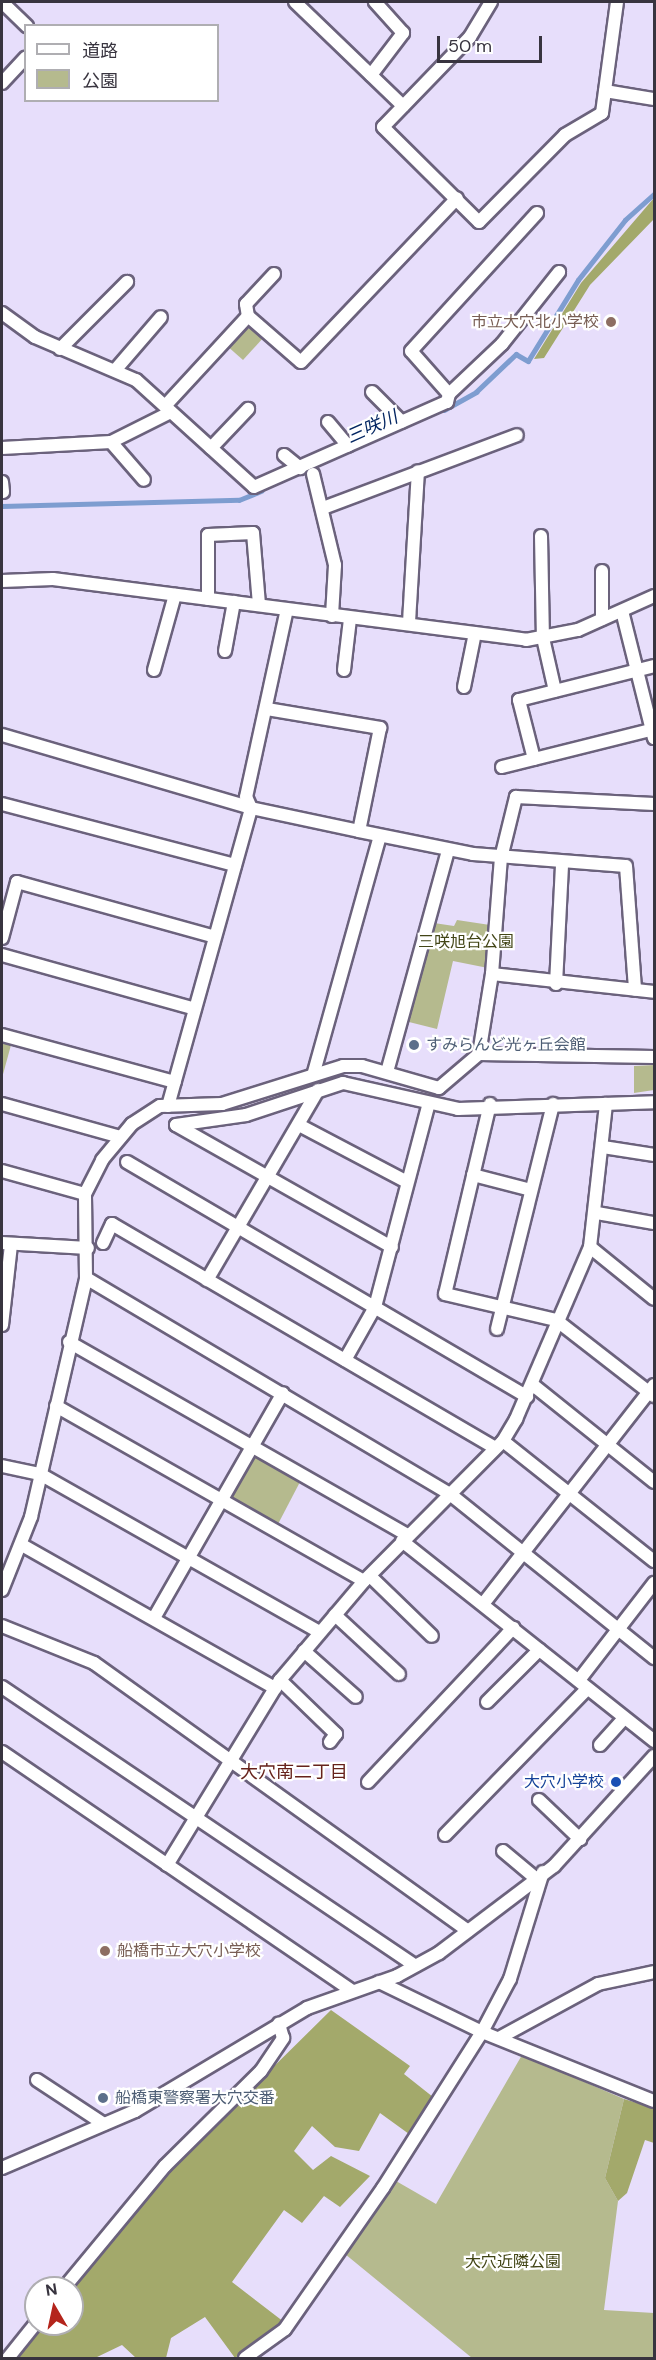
<!DOCTYPE html>
<html>
<head>
<meta charset="utf-8">
<style>
  body { margin:0 }
  #map { position:relative; width:656px; height:2360px; overflow:hidden; background:#e7defb; font-family:"DM Sans","Noto Sans JP",sans-serif }
  div>[style] { position:absolute }
  [style*='--x'] { left:calc(var(--x)*1px); top:calc(var(--y)*1px); width:calc(var(--w)*1px); rotate:calc(var(--a)*1deg) }
  .green>* { inset:0; background:#b5ba8e }
  .forest>* { inset:0; background:#a3a96b }
  .stream>* { height:4.5px; margin:-2.25px; padding:0 2.25px; transform-origin:2.25px; border-radius:2.25px; background:#7e9dd0 }
  .roads { filter:drop-shadow(2px 0 #6b627c) drop-shadow(-2px 0 #6b627c) drop-shadow(0 2px #6b627c) drop-shadow(0 -2px #6b627c) }
  .minor>* { height:12px; margin:-6px; padding:0 6px; transform-origin:6px; border-radius:6px; background:#fff }
  .dots>* { width:16px; height:16px; translate:-50% -50%; box-sizing:border-box; border:3px solid #fff; border-radius:50% }
  span { translate:-50% -50%; white-space:nowrap; text-align:center; line-height:1.15; -webkit-text-stroke:4.5px #fff; paint-order:stroke }
  .education-label { font-size:16px; color:#785e54 }
  .right { translate:-100% -50%; text-align:right }
  .left { translate:0 -50%; text-align:left }
  .park-label { font-size:16px; color:#424516 }
  .service-label { font-size:16px; color:#4e5e75 }
  .transit-label { font-size:16px; color:#164399 }
  .water-label { font-size:18px; color:#042662; font-style:italic }
  .neighbourhood-label { font-size:18px; color:#66221b }
  .frame { position:absolute; inset:0; border:3px solid #38343f; pointer-events:none }
  .legend { position:absolute; left:24px; top:24px; width:195px; height:78px; box-sizing:border-box; background:#fff; border:2px solid #afaeb2; margin:0; padding:8px 10px; list-style:none; font-size:18px; color:#38343f }
  .legend li { display:flex; align-items:center; gap:12px; height:30px }
  .legend b { width:30px; border:2px solid #afaeb2 }
  .north { position:absolute; left:24px; top:2276px; width:60px; height:60px; box-sizing:border-box; background:#fff; border:2px solid #afaeb2; border-radius:50%; rotate:351deg; font-size:16px; font-weight:700; line-height:24px; text-align:center; color:#38343f }
  .north::after { content:''; display:block; margin:auto; width:21px; height:27px; background:#b4251c; clip-path:polygon(50% 0,100% 100%,50% 72%,0 100%) }
  .scale { position:absolute; left:437px; top:36px; width:105px; height:27px; box-sizing:border-box; border:3px solid #38343f; border-top:0; padding-left:8px; font-size:18px; line-height:21px; white-space:nowrap; color:#38343f; -webkit-text-stroke:4px #fff; paint-order:stroke }
</style>
</head>
<body>
<div id="map">
  <div class="green">
    <div style="clip-path:polygon(254px 328px,264px 337px,243px 360px,226px 345px,241px 329px)"></div>
    <div style="clip-path:polygon(457px 920px,490px 925px,488px 968px,453px 961px,437px 1029px,405px 1021px,434px 923px,454px 926px)"></div>
    <div style="clip-path:polygon(2px 1042px,11px 1045px,2px 1078px)"></div>
    <div style="clip-path:polygon(654px 1065px,654px 1090px,634px 1093px,634px 1066px)"></div>
    <div style="clip-path:polygon(257px 1454px,301px 1480px,277px 1526px,231px 1500px,251px 1456px)"></div>
    <div style="clip-path:polygon(522px 2055px,624px 2099px,605px 2178px,618px 2201px,604px 2310px,654px 2313px,654px 2358px,472px 2358px,345px 2254px,396px 2181px,436px 2204px)"></div>
  </div>
  <div class="forest">
    <div style="clip-path:polygon(654px 198px,654px 219px,590px 285px,544px 358px,534px 359px,581px 283px)"></div>
    <div style="clip-path:polygon(331px 2010px,410px 2066px,404px 2074px,433px 2097px,409px 2134px,380px 2113px,359px 2151px,335px 2147px,312px 2126px,294px 2151px,313px 2170px,331px 2156px,370px 2176px,340px 2207px,324px 2196px,302px 2223px,284px 2210px,232px 2282px,284px 2322px,235px 2358px,205px 2317px,171px 2338px,166px 2358px,136px 2358px,122px 2345px,95px 2358px,16px 2358px,43px 2324px,72px 2324px,72px 2288px,168px 2171px)"></div>
    <div style="clip-path:polygon(624px 2099px,654px 2108px,654px 2143px,645px 2140px,627px 2193px,618px 2201px,605px 2178px)"></div>
  </div>
  <div class="stream">
    <div style="--x:444;--y:410;--w:37;--a:-29"></div>
    <div style="--x:476;--y:392;--w:55;--a:-43.5"></div>
    <div style="--x:516;--y:354;--w:14;--a:30"></div>
    <div style="--x:528;--y:361;--w:95;--a:-58.3"></div>
    <div style="--x:578;--y:280;--w:76;--a:-51.9"></div>
    <div style="--x:625;--y:220;--w:39;--a:-42"></div>
    <div style="--x:2;--y:506;--w:237;--a:-1.5"></div>
    <div style="--x:239;--y:500;--w:24;--a:-22"></div>
  </div>
  <div class="roads">
    <div class="minor">
      <div style="--x:2;--y:2;--w:35;--a:44"></div>
      <div style="--x:295;--y:2;--w:150;--a:43.9"></div>
      <div style="--x:491;--y:2;--w:41;--a:121"></div>
      <div style="--x:470;--y:37;--w:125;--a:134"></div>
      <div style="--x:383;--y:127;--w:135;--a:44.7"></div>
      <div style="--x:479;--y:222;--w:122;--a:-45.3"></div>
      <div style="--x:565;--y:135;--w:43;--a:-30.7"></div>
      <div style="--x:602;--y:113;--w:112;--a:-82.3"></div>
      <div style="--x:371;--y:75;--w:53;--a:-52.7"></div>
      <div style="--x:403;--y:33;--w:42;--a:-132.1"></div>
      <div style="--x:2;--y:83;--w:35;--a:-47"></div>
      <div style="--x:605;--y:91;--w:50;--a:9.3"></div>
      <div style="--x:274;--y:274;--w:41;--a:133"></div>
      <div style="--x:246;--y:304;--w:12;--a:81"></div>
      <div style="--x:248;--y:316;--w:70;--a:41"></div>
      <div style="--x:301;--y:362;--w:226;--a:-46.4"></div>
      <div style="--x:2;--y:313;--w:41;--a:36"></div>
      <div style="--x:35;--y:337;--w:110;--a:23.1"></div>
      <div style="--x:136;--y:380;--w:159;--a:42.2"></div>
      <div style="--x:254;--y:487;--w:211;--a:-23.8"></div>
      <div style="--x:447;--y:402;--w:8;--a:-76"></div>
      <div style="--x:449;--y:394;--w:57;--a:-131.5"></div>
      <div style="--x:411;--y:351;--w:187;--a:-47.6"></div>
      <div style="--x:60;--y:349;--w:95;--a:-45"></div>
      <div style="--x:117;--y:368;--w:67;--a:-49.2"></div>
      <div style="--x:372;--y:392;--w:42;--a:45"></div>
      <div style="--x:449;--y:394;--w:73;--a:-43.3"></div>
      <div style="--x:502;--y:344;--w:92;--a:-51.6"></div>
      <div style="--x:165;--y:406;--w:122;--a:-47.3"></div>
      <div style="--x:328;--y:422;--w:31;--a:50"></div>
      <div style="--x:111;--y:442;--w:50;--a:49"></div>
      <div style="--x:2;--y:448;--w:109;--a:-3.2"></div>
      <div style="--x:111;--y:442;--w:67;--a:-26.6"></div>
      <div style="--x:211;--y:448;--w:54;--a:-46.5"></div>
      <div style="--x:284;--y:455;--w:21;--a:39"></div>
      <div style="--x:313;--y:474;--w:94;--a:76.4"></div>
      <div style="--x:335;--y:565;--w:51;--a:93.4"></div>
      <div style="--x:2;--y:482;--w:10;--a:84"></div>
      <div style="--x:323;--y:508;--w:207;--a:-20.6"></div>
      <div style="--x:541;--y:536;--w:102;--a:88.9"></div>
      <div style="--x:543;--y:638;--w:54;--a:77.2"></div>
      <div style="--x:602;--y:571;--w:48;--a:90"></div>
      <div style="--x:2;--y:581;--w:51;--a:-2.2"></div>
      <div style="--x:53;--y:579;--w:477;--a:7.3"></div>
      <div style="--x:526;--y:640;--w:53;--a:-10.9"></div>
      <div style="--x:578;--y:630;--w:83;--a:-24.1"></div>
      <div style="--x:208;--y:599;--w:64;--a:-90"></div>
      <div style="--x:208;--y:535;--w:45;--a:-2.5"></div>
      <div style="--x:253;--y:533;--w:71;--a:85.2"></div>
      <div style="--x:622;--y:611;--w:131;--a:75.9"></div>
      <div style="--x:409;--y:622;--w:151;--a:-86.6"></div>
      <div style="--x:225;--y:651;--w:50;--a:-79.6"></div>
      <div style="--x:154;--y:670;--w:78;--a:-74.4"></div>
      <div style="--x:344;--y:670;--w:51;--a:-83.3"></div>
      <div style="--x:464;--y:687;--w:55;--a:-78.5"></div>
      <div style="--x:267;--y:709;--w:115;--a:9.5"></div>
      <div style="--x:380;--y:728;--w:105;--a:101.5"></div>
      <div style="--x:2;--y:735;--w:259;--a:16.3"></div>
      <div style="--x:251;--y:808;--w:110;--a:12"></div>
      <div style="--x:359;--y:831;--w:116;--a:11.4"></div>
      <div style="--x:473;--y:854;--w:153;--a:4.5"></div>
      <div style="--x:626;--y:866;--w:124;--a:85.8"></div>
      <div style="--x:534;--y:759;--w:61;--a:-104.3"></div>
      <div style="--x:519;--y:700;--w:139;--a:-14.1"></div>
      <div style="--x:502;--y:767;--w:157;--a:-14"></div>
      <div style="--x:2;--y:804;--w:241;--a:14.7"></div>
      <div style="--x:2;--y:938;--w:58;--a:-75"></div>
      <div style="--x:17;--y:882;--w:205;--a:15.5"></div>
      <div style="--x:2;--y:955;--w:200;--a:15.6"></div>
      <div style="--x:492;--y:974;--w:163;--a:6.3"></div>
      <div style="--x:556;--y:984;--w:120;--a:-87.1"></div>
      <div style="--x:2;--y:1035;--w:179;--a:15.2"></div>
      <div style="--x:479;--y:1054;--w:81;--a:-80.8"></div>
      <div style="--x:492;--y:974;--w:116;--a:-85.6"></div>
      <div style="--x:501;--y:858;--w:63;--a:-76.2"></div>
      <div style="--x:516;--y:797;--w:138;--a:2.9"></div>
      <div style="--x:314;--y:1072;--w:245;--a:-74.4"></div>
      <div style="--x:387;--y:1072;--w:230;--a:-74.6"></div>
      <div style="--x:2;--y:1104;--w:123;--a:15.6"></div>
      <div style="--x:490;--y:1104;--w:195;--a:103.3"></div>
      <div style="--x:445;--y:1294;--w:114;--a:13.2"></div>
      <div style="--x:556;--y:1320;--w:124;--a:37.8"></div>
      <div style="--x:168;--y:1106;--w:309;--a:-74.4"></div>
      <div style="--x:251;--y:808;--w:12;--a:-114"></div>
      <div style="--x:246;--y:797;--w:188;--a:-77.7"></div>
      <div style="--x:176;--y:1125;--w:71;--a:-8.1"></div>
      <div style="--x:246;--y:1115;--w:102;--a:-18.3"></div>
      <div style="--x:343;--y:1083;--w:118;--a:12.7"></div>
      <div style="--x:458;--y:1109;--w:196;--a:-2"></div>
      <div style="--x:176;--y:1125;--w:248;--a:29.5"></div>
      <div style="--x:299;--y:1125;--w:122;--a:27.8"></div>
      <div style="--x:603;--y:1147;--w:52;--a:8.9"></div>
      <div style="--x:127;--y:1162;--w:464;--a:30.4"></div>
      <div style="--x:2;--y:1171;--w:86;--a:15.5"></div>
      <div style="--x:473;--y:1175;--w:60;--a:14.5"></div>
      <div style="--x:597;--y:1213;--w:58;--a:10"></div>
      <div style="--x:2;--y:1243;--w:86;--a:3.3"></div>
      <div style="--x:103;--y:1243;--w:21;--a:-65"></div>
      <div style="--x:112;--y:1224;--w:441;--a:30.3"></div>
      <div style="--x:590;--y:1247;--w:82;--a:39.1"></div>
      <div style="--x:86;--y:1278;--w:423;--a:30.7"></div>
      <div style="--x:450;--y:1494;--w:262;--a:38.8"></div>
      <div style="--x:207;--y:1280;--w:220;--a:-59.7"></div>
      <div style="--x:2;--y:1325;--w:81;--a:-83.6"></div>
      <div style="--x:497;--y:1329;--w:232;--a:-76"></div>
      <div style="--x:69;--y:1342;--w:389;--a:29.7"></div>
      <div style="--x:345;--y:1360;--w:61;--a:-60.5"></div>
      <div style="--x:375;--y:1307;--w:211;--a:-75.2"></div>
      <div style="--x:533;--y:1385;--w:155;--a:38.7"></div>
      <div style="--x:56;--y:1406;--w:354;--a:29.6"></div>
      <div style="--x:503;--y:1441;--w:193;--a:38.5"></div>
      <div style="--x:2;--y:1466;--w:39;--a:12"></div>
      <div style="--x:40;--y:1474;--w:321;--a:29.5"></div>
      <div style="--x:402;--y:1541;--w:322;--a:38.4"></div>
      <div style="--x:22;--y:1545;--w:291;--a:29.5"></div>
      <div style="--x:370;--y:1576;--w:86;--a:44.1"></div>
      <div style="--x:2;--y:1590;--w:79;--a:-68.3"></div>
      <div style="--x:31;--y:1517;--w:245;--a:-77"></div>
      <div style="--x:86;--y:1278;--w:84;--a:-90.7"></div>
      <div style="--x:85;--y:1194;--w:38;--a:-63"></div>
      <div style="--x:102;--y:1160;--w:47;--a:-50.2"></div>
      <div style="--x:132;--y:1124;--w:33;--a:-33"></div>
      <div style="--x:160;--y:1106;--w:62;--a:-1.8"></div>
      <div style="--x:222;--y:1104;--w:127;--a:-17.4"></div>
      <div style="--x:343;--y:1066;--w:19;--a:0"></div>
      <div style="--x:362;--y:1066;--w:80;--a:15.9"></div>
      <div style="--x:439;--y:1088;--w:52;--a:-40.4"></div>
      <div style="--x:479;--y:1054;--w:175;--a:1"></div>
      <div style="--x:483;--y:1604;--w:278;--a:-52"></div>
      <div style="--x:335;--y:1615;--w:87;--a:42.7"></div>
      <div style="--x:154;--y:1618;--w:259;--a:-60.2"></div>
      <div style="--x:2;--y:1626;--w:99;--a:21.9"></div>
      <div style="--x:94;--y:1663;--w:460;--a:35.6"></div>
      <div style="--x:304;--y:1651;--w:69;--a:41.5"></div>
      <div style="--x:280;--y:1680;--w:78;--a:44"></div>
      <div style="--x:336;--y:1734;--w:10;--a:127"></div>
      <div style="--x:579;--y:1680;--w:123;--a:-52.3"></div>
      <div style="--x:2;--y:1687;--w:498;--a:34"></div>
      <div style="--x:487;--y:1702;--w:74;--a:-45"></div>
      <div style="--x:600;--y:1745;--w:36;--a:-48"></div>
      <div style="--x:2;--y:1752;--w:424;--a:34.3"></div>
      <div style="--x:368;--y:1782;--w:212;--a:-46.7"></div>
      <div style="--x:539;--y:1800;--w:57;--a:43.6"></div>
      <div style="--x:445;--y:1835;--w:204;--a:-45.8"></div>
      <div style="--x:503;--y:1851;--w:40;--a:40"></div>
      <div style="--x:167;--y:1865;--w:217;--a:-58.6"></div>
      <div style="--x:280;--y:1680;--w:130;--a:-49.7"></div>
      <div style="--x:364;--y:1581;--w:197;--a:-45.2"></div>
      <div style="--x:503;--y:1441;--w:26;--a:-59"></div>
      <div style="--x:516;--y:1419;--w:187;--a:-66.7"></div>
      <div style="--x:590;--y:1247;--w:144;--a:-83.6"></div>
      <div style="--x:379;--y:1982;--w:114;--a:25.9"></div>
      <div style="--x:482;--y:2032;--w:185;--a:21.9"></div>
      <div style="--x:499;--y:2038;--w:113;--a:-28.6"></div>
      <div style="--x:598;--y:1984;--w:57;--a:-12.1"></div>
      <div style="--x:37;--y:2080;--w:80;--a:33.3"></div>
      <div style="--x:2;--y:2168;--w:145;--a:-23.2"></div>
      <div style="--x:135;--y:2111;--w:200;--a:-30.9"></div>
      <div style="--x:307;--y:2008;--w:96;--a:-19.6"></div>
      <div style="--x:397;--y:1976;--w:48;--a:-28.7"></div>
      <div style="--x:439;--y:1953;--w:144;--a:-37.1"></div>
      <div style="--x:554;--y:1866;--w:149;--a:-47.7"></div>
      <div style="--x:64;--y:2288;--w:158;--a:-50.4"></div>
      <div style="--x:165;--y:2166;--w:135;--a:-44.7"></div>
      <div style="--x:261;--y:2071;--w:40;--a:-56"></div>
      <div style="--x:283;--y:2038;--w:15;--a:-106"></div>
      <div style="--x:8;--y:2358;--w:45;--a:-51.3"></div>
      <div style="--x:245;--y:2358;--w:49;--a:-35.9"></div>
      <div style="--x:285;--y:2329;--w:172;--a:-55.2"></div>
      <div style="--x:383;--y:2188;--w:185;--a:-57.6"></div>
      <div style="--x:482;--y:2032;--w:60;--a:-62.2"></div>
      <div style="--x:510;--y:1979;--w:112;--a:-72.9"></div>
    </div>
  </div>
  <div class="dots">
    <div style="left:611px;top:322px;background:#8d6e63"></div>
    <div style="left:414px;top:1045px;background:#5c6f8a"></div>
    <div style="left:616px;top:1782px;background:#1a4fb4"></div>
    <div style="left:105px;top:1951px;background:#8d6e63"></div>
    <div style="left:103px;top:2098px;background:#5c6f8a"></div>
  </div>
  <div class="education-label">
    <span class="right" style="left:599px;top:322px">市立大穴北小学校</span>
    <span class="left" style="left:117px;top:1951px">船橋市立大穴小学校</span>
  </div>
  <div class="park-label">
    <span style="left:466px;top:942px">三咲旭台公園</span>
    <span style="left:513px;top:2262px">大穴近隣公園</span>
  </div>
  <div class="service-label">
    <span class="left" style="left:426px;top:1045px">すみらんど光ヶ丘会館</span>
    <span class="left" style="left:115px;top:2098px">船橋東警察署大穴交番</span>
  </div>
  <div class="transit-label">
    <span class="right" style="left:604px;top:1782px">大穴小学校</span>
  </div>
  <div class="water-label">
    <span style="left:372px;top:427px;rotate:-24deg">三咲川</span>
  </div>
  <div class="neighbourhood-label">
    <span style="left:294px;top:1772px">大穴南二丁目</span>
  </div>
  <div class="frame"></div>
  <ul class="legend">
  <li><b style="height:8px;background:#fff"></b>道路</li>
  <li><b style="height:16px;background:#b5ba8e"></b>公園</li>
  </ul>
  <div class="north">N</div>
  <div class="scale">50 m</div>
</div>
</body>
</html>
